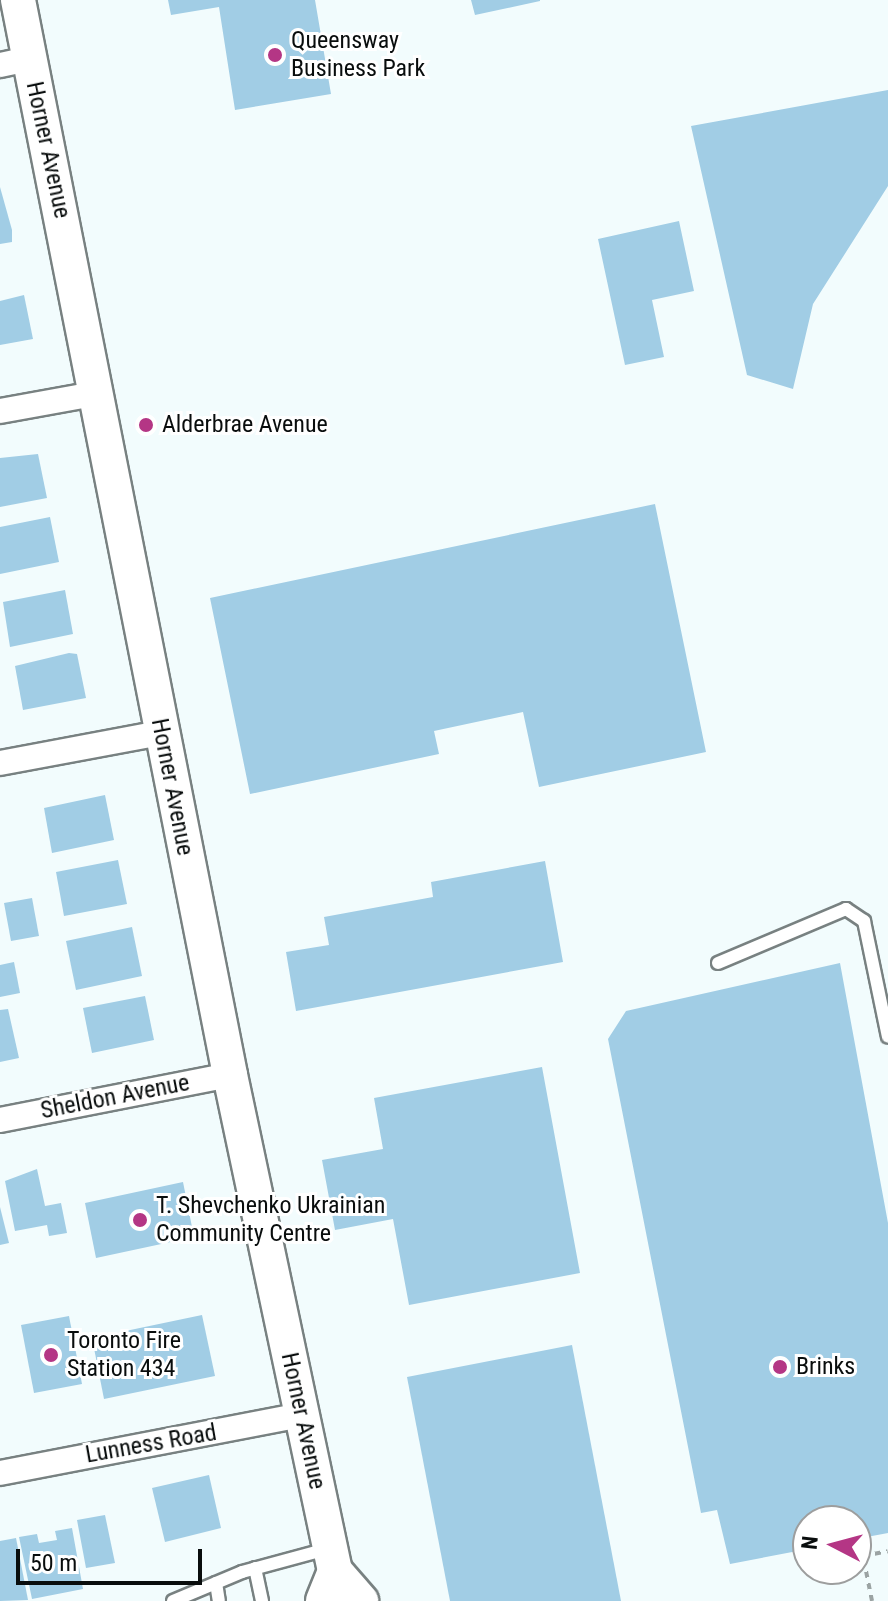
<!DOCTYPE html>
<html>
<head>
<meta charset="utf-8">
<style>
  body { margin:0 }
  #map { position:relative; width:888px; height:1601px; overflow:hidden; background:#f2fcfd; font-family:"Roboto Condensed",sans-serif }
  div>[style] { position:absolute }
  [style*='--x'] { left:calc(var(--x)*1px); top:calc(var(--y)*1px); width:calc(var(--w)*1px); rotate:calc(var(--a)*1deg) }
  .building>* { inset:0; background:#a1cde5 }
  .path>* { height:4px; margin-top:-2px; transform-origin:0; background:repeating-linear-gradient(90deg,#9ba3a3 0 6px,transparent 0 12px) }
  .roads { filter:drop-shadow(2px 0 #788181) drop-shadow(-2px 0 #788181) drop-shadow(0 2px #788181) drop-shadow(0 -2px #788181) }
  .lane>* { height:12px; margin:-6px; padding:0 6px; transform-origin:6px; border-radius:6px; background:#fff }
  .street>* { height:24px; margin:-12px; padding:0 12px; transform-origin:12px; border-radius:12px; background:#fff }
  .secondary>* { height:34px; margin:-17px; padding:0 17px; transform-origin:17px; border-radius:17px; background:#fff }
  .dots>* { width:22px; height:22px; translate:-50% -50%; box-sizing:border-box; border:4px solid #fff; border-radius:50% }
  span { translate:-50% -50%; white-space:nowrap; text-align:center; line-height:1.15; -webkit-text-stroke:6px #fff; paint-order:stroke }
  .poi-label { font-size:24px; color:#090d0d }
  .left { translate:0 -50%; text-align:left }
  .street-label { font-size:24px; color:#090d0d }
  .north { position:absolute; left:792px; top:1505px; width:80px; height:80px; box-sizing:border-box; background:#fff; border:2px solid #9d9e9e; border-radius:50%; rotate:276deg; font-size:22px; font-weight:700; line-height:32px; text-align:center; color:#090d0d }
  .north::after { content:''; display:block; margin:auto; width:28px; height:36px; background:#b43685; clip-path:polygon(50% 0,100% 100%,50% 72%,0 100%) }
  .scale { position:absolute; left:16px; top:1549px; width:186px; height:36px; box-sizing:border-box; border:4px solid #090d0d; border-top:0; padding-left:10px; font-size:24px; line-height:28px; white-space:nowrap; color:#090d0d; -webkit-text-stroke:6px #fff; paint-order:stroke }
</style>
</head>
<body>
<div id="map">
  <div class="building">
    <div style="clip-path:polygon(168px 0,315px 0,331px 94px,235px 110px,219px 7px,171px 15px)"></div>
    <div style="clip-path:polygon(471px 0,540px 0,540px 1px,475px 15px)"></div>
    <div style="clip-path:polygon(888px 90px,888px 186px,813px 304px,793px 389px,747px 375px,691px 126px)"></div>
    <div style="clip-path:polygon(0 187px,12px 230px,12px 242px,0 244px)"></div>
    <div style="clip-path:polygon(679px 221px,694px 291px,652px 300px,664px 357px,625px 365px,598px 239px)"></div>
    <div style="clip-path:polygon(24px 295px,33px 339px,0 345px,0 301px)"></div>
    <div style="clip-path:polygon(38px 454px,47px 498px,0 507px,0 458px)"></div>
    <div style="clip-path:polygon(655px 504px,706px 752px,539px 787px,523px 712px,434px 731px,439px 754px,250px 794px,210px 598px)"></div>
    <div style="clip-path:polygon(50px 517px,59px 562px,0 574px,0 527px)"></div>
    <div style="clip-path:polygon(65px 590px,73px 634px,10px 647px,3px 602px)"></div>
    <div style="clip-path:polygon(69px 653px,77px 654px,86px 698px,23px 710px,15px 666px)"></div>
    <div style="clip-path:polygon(105px 795px,114px 840px,52px 853px,44px 808px)"></div>
    <div style="clip-path:polygon(118px 860px,127px 904px,64px 916px,56px 872px)"></div>
    <div style="clip-path:polygon(545px 861px,563px 962px,296px 1011px,286px 952px,329px 945px,324px 917px,433px 897px,431px 882px)"></div>
    <div style="clip-path:polygon(32px 898px,39px 936px,11px 941px,4px 903px)"></div>
    <div style="clip-path:polygon(132px 927px,142px 976px,76px 990px,66px 941px)"></div>
    <div style="clip-path:polygon(14px 962px,20px 993px,0 997px,0 965px)"></div>
    <div style="clip-path:polygon(840px 963px,888px 1223px,888px 1533px,856px 1539px,856px 1521px,808px 1521px,808px 1549px,730px 1564px,717px 1510px,701px 1513px,608px 1039px,626px 1011px)"></div>
    <div style="clip-path:polygon(145px 996px,154px 1040px,92px 1053px,83px 1008px)"></div>
    <div style="clip-path:polygon(8px 1009px,19px 1058px,0 1062px,0 1010px)"></div>
    <div style="clip-path:polygon(542px 1067px,580px 1273px,409px 1305px,393px 1219px,335px 1230px,322px 1160px,383px 1149px,374px 1098px)"></div>
    <div style="clip-path:polygon(37px 1169px,45px 1206px,61px 1203px,67px 1233px,49px 1236px,47px 1225px,15px 1231px,5px 1181px)"></div>
    <div style="clip-path:polygon(183px 1182px,194px 1237px,96px 1258px,85px 1203px)"></div>
    <div style="clip-path:polygon(0 1207px,9px 1243px,0 1245px)"></div>
    <div style="clip-path:polygon(202px 1315px,215px 1376px,104px 1399px,92px 1338px)"></div>
    <div style="clip-path:polygon(69px 1316px,82px 1384px,34px 1393px,21px 1325px)"></div>
    <div style="clip-path:polygon(572px 1345px,621px 1601px,450px 1601px,407px 1377px)"></div>
    <div style="clip-path:polygon(209px 1475px,221px 1528px,165px 1542px,152px 1488px)"></div>
    <div style="clip-path:polygon(105px 1515px,115px 1563px,86px 1568px,77px 1520px)"></div>
    <div style="clip-path:polygon(72px 1528px,83px 1589px,32px 1599px,19px 1537px,37px 1534px,39px 1543px,57px 1540px,55px 1531px)"></div>
    <div style="clip-path:polygon(16px 1538px,28px 1600px,0 1601px,0 1541px)"></div>
  </div>
  <div class="path">
    <div style="--x:872;--y:1601;--w:46;--a:-101.3"></div>
    <div style="--x:863;--y:1556;--w:25;--a:-11"></div>
  </div>
  <div class="roads">
    <div class="lane">
      <div style="--x:718;--y:963;--w:139;--a:-22.9"></div>
      <div style="--x:846;--y:909;--w:22;--a:34"></div>
      <div style="--x:864;--y:921;--w:118;--a:78.3"></div>
      <div style="--x:255;--y:1568;--w:34;--a:78"></div>
      <div style="--x:216;--y:1583;--w:18;--a:81"></div>
      <div style="--x:173;--y:1601;--w:75;--a:-22.8"></div>
      <div style="--x:242;--y:1572;--w:88;--a:-15.1"></div>
    </div>
    <div class="street">
      <div style="--x:0;--y:65;--w:30;--a:-12"></div>
      <div style="--x:0;--y:411;--w:96;--a:-10.3"></div>
      <div style="--x:0;--y:763;--w:164;--a:-10.6"></div>
      <div style="--x:0;--y:1120;--w:234;--a:-11.1"></div>
      <div style="--x:0;--y:1473;--w:308;--a:-10.9"></div>
    </div>
    <div class="secondary">
      <div style="--x:18;--y:0;--w:1096;--a:78.84"></div>
      <div style="--x:230;--y:1075;--w:507;--a:78.05"></div>
      <div style="--x:335;--y:1571;--w:32;--a:112"></div>
      <div style="--x:335;--y:1571;--w:40;--a:49"></div>
    </div>
  </div>
  <div class="dots">
    <div style="left:275px;top:55px;background:#b43685"></div>
    <div style="left:146px;top:425px;background:#b43685"></div>
    <div style="left:140px;top:1220px;background:#b43685"></div>
    <div style="left:51px;top:1355px;background:#b43685"></div>
    <div style="left:780px;top:1367px;background:#b43685"></div>
  </div>
  <div class="poi-label">
    <span class="left" style="left:291px;top:55px">Queensway<br>Business Park</span>
    <span class="left" style="left:162px;top:425px">Alderbrae Avenue</span>
    <span class="left" style="left:156px;top:1220px">T. Shevchenko Ukrainian<br>Community Centre</span>
    <span class="left" style="left:67px;top:1355px">Toronto Fire<br>Station 434</span>
    <span class="left" style="left:796px;top:1367px">Brinks</span>
  </div>
  <div class="street-label">
    <span style="left:48px;top:150px;rotate:78deg">Horner Avenue</span>
    <span style="left:172px;top:787px;rotate:79deg">Horner Avenue</span>
    <span style="left:115px;top:1097px;rotate:-11deg">Sheldon Avenue</span>
    <span style="left:303px;top:1421px;rotate:78deg">Horner Avenue</span>
    <span style="left:151px;top:1444px;rotate:-10deg">Lunness Road</span>
  </div>
  <div class="north">N</div>
  <div class="scale">50 m</div>
</div>
</body>
</html>
